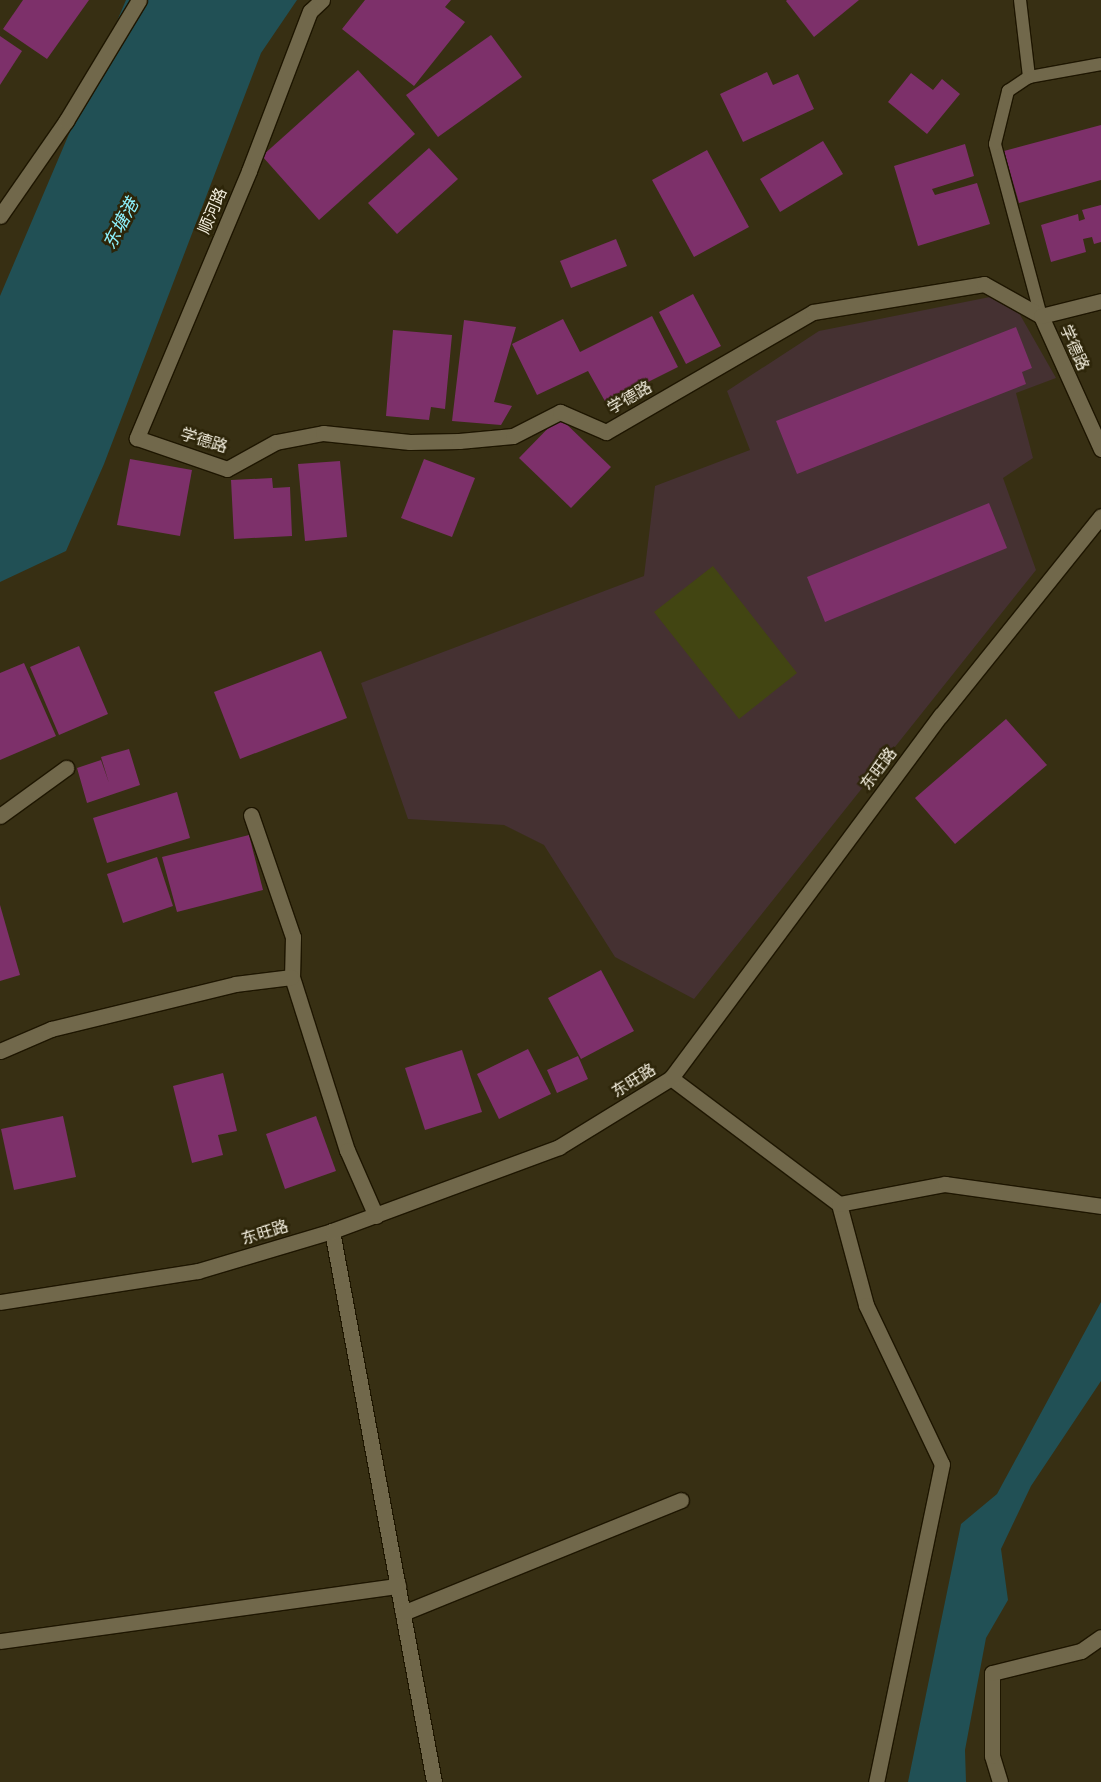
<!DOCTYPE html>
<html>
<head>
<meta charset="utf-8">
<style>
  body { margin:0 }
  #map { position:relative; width:1101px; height:1782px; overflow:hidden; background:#372f13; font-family:"Public Sans","Noto Sans SC",sans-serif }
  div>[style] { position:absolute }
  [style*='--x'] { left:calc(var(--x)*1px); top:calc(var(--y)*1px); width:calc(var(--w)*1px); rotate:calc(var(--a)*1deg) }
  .education>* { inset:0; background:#453132 }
  .green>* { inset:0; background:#424512 }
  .water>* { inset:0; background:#215055 }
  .building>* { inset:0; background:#7d306a }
  .roads { filter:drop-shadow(1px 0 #1e1600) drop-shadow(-1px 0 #1e1600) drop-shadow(0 1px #1e1600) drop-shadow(0 -1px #1e1600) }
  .lane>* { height:12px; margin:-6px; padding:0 6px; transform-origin:6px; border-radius:6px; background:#71684b }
  .street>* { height:15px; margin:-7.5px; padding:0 7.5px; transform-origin:7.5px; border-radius:7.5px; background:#71684b }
  .secondary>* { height:15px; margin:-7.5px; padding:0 7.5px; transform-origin:7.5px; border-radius:7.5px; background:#71684b }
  span { translate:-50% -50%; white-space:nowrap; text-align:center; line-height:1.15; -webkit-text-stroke:5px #2d2509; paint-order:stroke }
  .street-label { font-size:16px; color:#f3eede }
  .water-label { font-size:18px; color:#8df1fc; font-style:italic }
</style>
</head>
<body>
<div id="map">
  <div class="education">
    <div style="clip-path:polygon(990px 297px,1019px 313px,1056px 378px,1016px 393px,1033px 458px,1003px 478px,1036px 570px,694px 999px,615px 957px,544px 845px,504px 825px,408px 819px,361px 683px,644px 576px,655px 486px,750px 450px,727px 391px,819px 331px)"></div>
  </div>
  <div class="green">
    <div style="clip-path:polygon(713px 566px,797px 673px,739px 719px,654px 612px)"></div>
  </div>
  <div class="water">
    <div style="clip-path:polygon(126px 0,297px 0,261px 53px,104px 464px,66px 551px,0 582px,0 296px)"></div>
    <div style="clip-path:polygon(1101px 1302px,1101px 1381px,1031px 1486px,1001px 1549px,1008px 1600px,986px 1638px,965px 1750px,966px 1782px,908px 1782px,961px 1524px,997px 1494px)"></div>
  </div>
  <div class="building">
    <div style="clip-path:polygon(23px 0,89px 0,47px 59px,3px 29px)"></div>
    <div style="clip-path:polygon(365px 0,451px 0,445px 7px,465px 22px,414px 86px,342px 29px)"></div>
    <div style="clip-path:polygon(859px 0,814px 37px,786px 1px,787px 0)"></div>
    <div style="clip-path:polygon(491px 35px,522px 77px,438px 137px,406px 95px)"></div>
    <div style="clip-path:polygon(0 36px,22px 51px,0 85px)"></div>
    <div style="clip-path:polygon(358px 70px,415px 134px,319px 220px,262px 156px)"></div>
    <div style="clip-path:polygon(767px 72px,773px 85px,798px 74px,814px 109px,743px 142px,720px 94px)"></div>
    <div style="clip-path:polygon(911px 73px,933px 90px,942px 79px,960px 94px,927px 134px,888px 102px)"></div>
    <div style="clip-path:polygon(1101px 125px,1101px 180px,1019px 203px,1004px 151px)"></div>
    <div style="clip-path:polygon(823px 141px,843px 174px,780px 212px,760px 179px)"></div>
    <div style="clip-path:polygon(965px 144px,974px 176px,932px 189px,935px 195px,977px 183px,990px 224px,918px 246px,894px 166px)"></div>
    <div style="clip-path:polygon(429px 148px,458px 179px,397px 234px,368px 203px)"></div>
    <div style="clip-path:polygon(707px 150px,749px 227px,694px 257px,652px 180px)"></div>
    <div style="clip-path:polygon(1101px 205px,1101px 242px,1094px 244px,1092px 237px,1083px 239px,1086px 252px,1051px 262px,1041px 225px,1078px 214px,1079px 221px,1085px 219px,1082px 210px)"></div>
    <div style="clip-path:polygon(616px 239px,627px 266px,571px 288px,560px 261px)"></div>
    <div style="clip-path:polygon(693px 294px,721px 346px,686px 364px,659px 312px)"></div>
    <div style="clip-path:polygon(652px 316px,678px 367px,606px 403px,588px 371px,537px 395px,512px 344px,563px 319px,580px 352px)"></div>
    <div style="clip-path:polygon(464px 320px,516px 327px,494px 402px,512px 406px,501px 425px,452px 421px)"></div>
    <div style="clip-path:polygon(1016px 327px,1032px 368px,1022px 372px,1026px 384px,797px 474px,776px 421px)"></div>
    <div style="clip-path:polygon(393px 330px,452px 335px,445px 409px,431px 407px,429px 420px,386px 416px)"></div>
    <div style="clip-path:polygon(559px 417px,611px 467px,571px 508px,519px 458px)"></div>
    <div style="clip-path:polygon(130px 459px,192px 470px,180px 536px,117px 525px)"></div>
    <div style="clip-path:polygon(424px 459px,475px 478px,452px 537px,401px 518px)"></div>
    <div style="clip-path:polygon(340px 461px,347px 537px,305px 541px,298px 464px)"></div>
    <div style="clip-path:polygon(272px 478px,273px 488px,290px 487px,292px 536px,234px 539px,231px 480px)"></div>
    <div style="clip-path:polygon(989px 503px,1007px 548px,825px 622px,807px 577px)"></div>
    <div style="clip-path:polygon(79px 646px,108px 714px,59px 735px,30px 667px)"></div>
    <div style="clip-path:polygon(321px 651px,347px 718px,240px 759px,214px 692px)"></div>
    <div style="clip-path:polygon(24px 663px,56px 736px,0 760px,0 673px)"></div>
    <div style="clip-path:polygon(1006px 719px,1047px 765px,955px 844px,915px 798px)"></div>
    <div style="clip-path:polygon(129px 749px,140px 785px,87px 803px,77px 768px,101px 760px,109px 783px,101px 757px)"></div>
    <div style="clip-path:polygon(177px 792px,190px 838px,107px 863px,93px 818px)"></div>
    <div style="clip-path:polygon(249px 835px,263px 890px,177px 912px,162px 857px)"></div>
    <div style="clip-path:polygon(157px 857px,173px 906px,123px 923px,107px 874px)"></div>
    <div style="clip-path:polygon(0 905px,20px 975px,0 981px)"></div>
    <div style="clip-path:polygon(601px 970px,634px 1031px,581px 1059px,548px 998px)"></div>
    <div style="clip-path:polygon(528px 1049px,551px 1094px,499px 1119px,477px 1074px)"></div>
    <div style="clip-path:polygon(462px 1050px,482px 1112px,425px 1130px,405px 1068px)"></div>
    <div style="clip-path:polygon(578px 1056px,588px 1079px,557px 1093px,547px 1070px)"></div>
    <div style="clip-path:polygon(223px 1073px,237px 1131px,218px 1135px,223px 1155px,192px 1163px,173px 1086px)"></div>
    <div style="clip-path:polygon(63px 1116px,76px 1177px,14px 1190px,1px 1129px)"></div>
    <div style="clip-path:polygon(316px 1116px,336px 1171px,285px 1189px,266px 1134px)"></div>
  </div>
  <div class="roads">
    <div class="lane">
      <div style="--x:1020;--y:0;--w:78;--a:83.3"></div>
      <div style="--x:1041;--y:316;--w:178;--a:-105"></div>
      <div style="--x:995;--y:144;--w:55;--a:-76.2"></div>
      <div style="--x:1008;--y:91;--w:25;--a:-34"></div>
      <div style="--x:1029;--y:77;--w:73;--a:-10.2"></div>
    </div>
    <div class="street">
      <div style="--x:322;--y:0;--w:16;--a:137"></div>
      <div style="--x:310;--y:11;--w:171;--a:110.9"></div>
      <div style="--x:249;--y:171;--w:290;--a:112.8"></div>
      <div style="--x:137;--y:438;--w:95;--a:19"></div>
      <div style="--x:227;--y:469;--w:56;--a:-28.9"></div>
      <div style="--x:276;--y:442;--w:48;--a:-10.8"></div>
      <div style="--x:323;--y:433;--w:87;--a:5.9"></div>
      <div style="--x:410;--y:442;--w:49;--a:-1.2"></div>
      <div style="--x:459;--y:441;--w:54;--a:-5.3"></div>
      <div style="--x:513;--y:436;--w:53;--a:-27.1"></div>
      <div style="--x:560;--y:412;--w:50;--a:23.5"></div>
      <div style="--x:606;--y:432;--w:239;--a:-30.1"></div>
      <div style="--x:813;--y:312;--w:173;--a:-9.3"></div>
      <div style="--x:984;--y:284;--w:65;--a:29.3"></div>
      <div style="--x:1041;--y:316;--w:146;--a:65.7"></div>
      <div style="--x:0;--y:216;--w:116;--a:-55.2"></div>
      <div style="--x:66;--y:121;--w:141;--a:-58.9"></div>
      <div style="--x:1041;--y:316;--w:62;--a:-14"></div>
      <div style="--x:251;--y:815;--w:129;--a:71"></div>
      <div style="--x:293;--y:937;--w:40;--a:91.4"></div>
      <div style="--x:292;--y:977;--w:182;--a:72.4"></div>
      <div style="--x:347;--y:1150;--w:72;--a:66.3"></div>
      <div style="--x:0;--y:816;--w:82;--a:-36"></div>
      <div style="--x:0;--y:1051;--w:56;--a:-23.3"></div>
      <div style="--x:51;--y:1029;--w:189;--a:-13.7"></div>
      <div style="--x:235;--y:984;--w:57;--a:-7"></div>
      <div style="--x:671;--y:1078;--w:210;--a:36.9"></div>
      <div style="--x:839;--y:1204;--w:105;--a:75"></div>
      <div style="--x:866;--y:1305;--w:176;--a:64.5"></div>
      <div style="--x:942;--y:1464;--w:325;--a:101.7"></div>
      <div style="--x:839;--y:1204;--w:108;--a:-10.7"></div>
      <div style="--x:945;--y:1184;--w:158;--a:8"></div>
      <div style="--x:332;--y:1231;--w:560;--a:79.51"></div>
      <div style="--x:403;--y:1613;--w:300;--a:-22.1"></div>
      <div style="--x:0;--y:1641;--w:402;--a:-7.9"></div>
      <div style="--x:1000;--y:1782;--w:27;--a:-107"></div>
      <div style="--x:992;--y:1756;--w:83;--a:-90"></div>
      <div style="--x:992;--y:1673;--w:92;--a:-13.9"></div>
      <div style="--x:1081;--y:1651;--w:24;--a:-35"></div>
    </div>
    <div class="secondary">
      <div style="--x:0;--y:1302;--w:200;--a:-8.9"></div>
      <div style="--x:198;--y:1271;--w:140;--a:-16.6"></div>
      <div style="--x:332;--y:1231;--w:242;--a:-20.3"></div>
      <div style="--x:559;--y:1147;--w:132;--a:-31.6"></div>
      <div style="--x:671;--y:1078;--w:452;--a:-53.4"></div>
      <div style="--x:941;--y:715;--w:255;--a:-51.2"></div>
    </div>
  </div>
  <div class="street-label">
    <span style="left:213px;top:211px;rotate:-67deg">顺河路</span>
    <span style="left:1074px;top:348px;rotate:66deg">学德路</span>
    <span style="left:630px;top:398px;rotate:-30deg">学德路</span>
    <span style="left:204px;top:441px;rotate:17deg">学德路</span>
    <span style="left:879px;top:769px;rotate:-53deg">东旺路</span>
    <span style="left:634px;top:1081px;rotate:-32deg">东旺路</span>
    <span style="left:265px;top:1233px;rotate:-17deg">东旺路</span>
  </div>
  <div class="water-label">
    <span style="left:121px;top:224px;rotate:-62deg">东塘港</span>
  </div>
</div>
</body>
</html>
